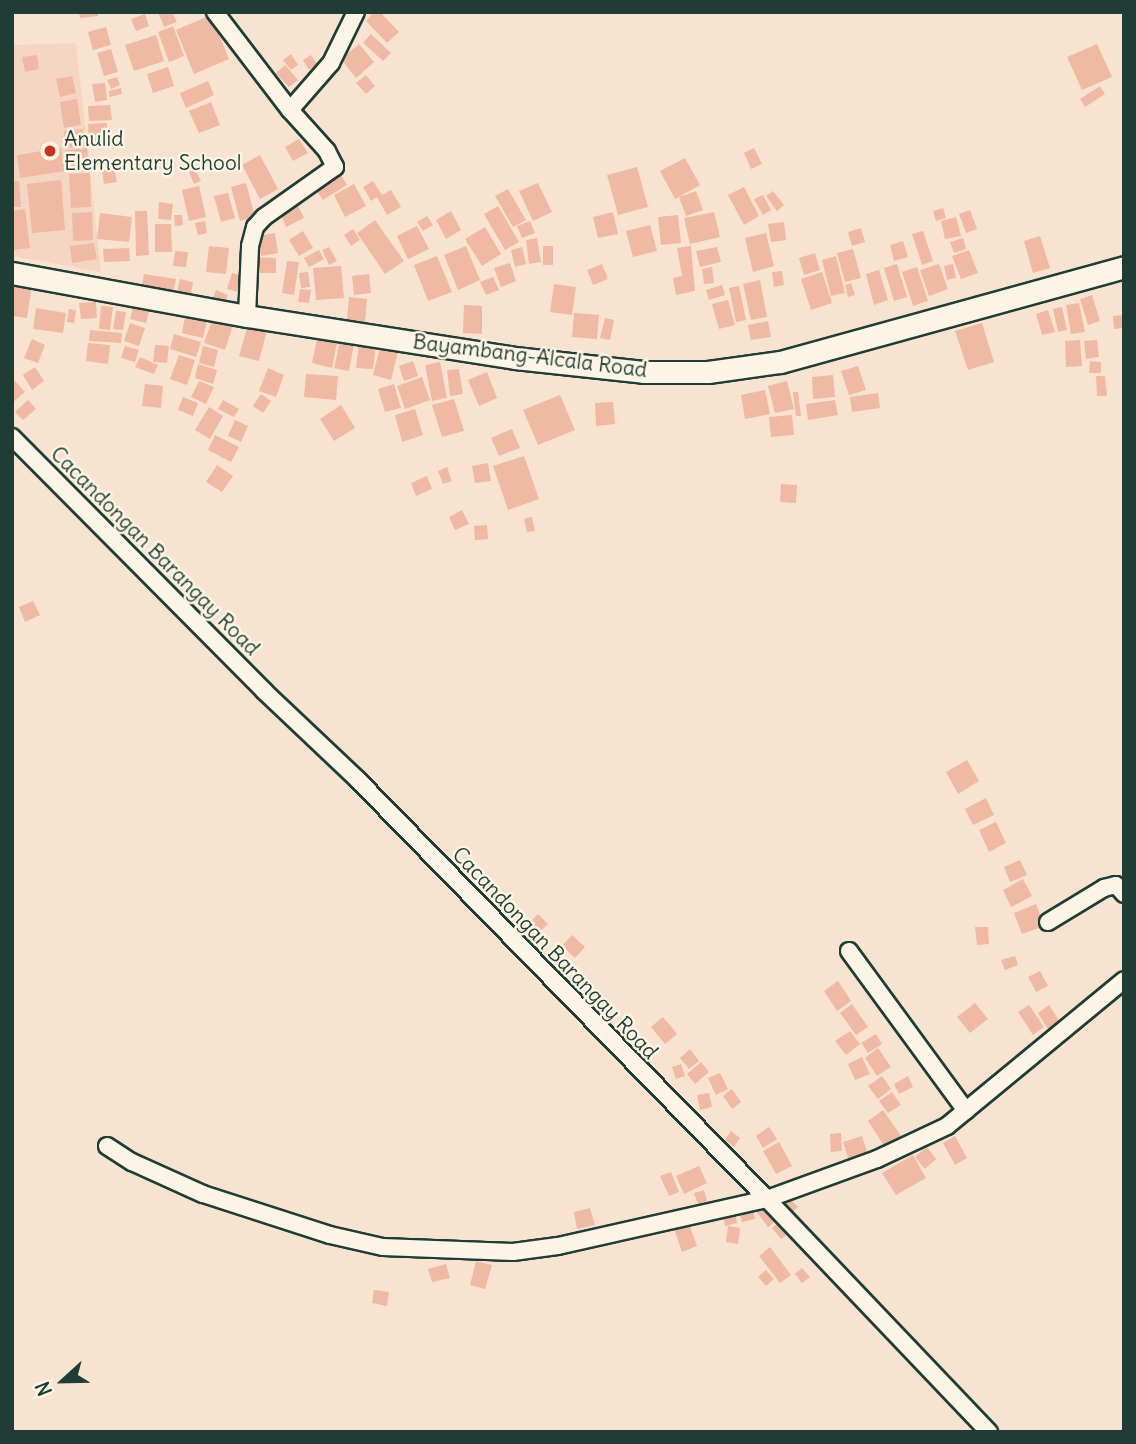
<!DOCTYPE html>
<html>
<head>
<meta charset="utf-8">
<style>
  body { margin:0 }
  #map { position:relative; width:1136px; height:1444px; overflow:hidden; background:#f8e3d1; font-family:Delius,sans-serif }
  div>[style] { position:absolute }
  [style*='--x'] { left:calc(var(--x)*1px); top:calc(var(--y)*1px); width:calc(var(--w)*1px); rotate:calc(var(--a)*1deg) }
  .built>* { inset:0; background:#f5d6c3 }
  .building>* { inset:0; background:#efb9a3 }
  .roads { filter:drop-shadow(2px 0 #1f3d34) drop-shadow(-2px 0 #1f3d34) drop-shadow(0 2px #1f3d34) drop-shadow(0 -2px #1f3d34) }
  .minor>* { height:16px; margin:-8px; padding:0 8px; transform-origin:8px; border-radius:8px; background:#fcf5e5 }
  .major>* { height:21px; margin:-10.5px; padding:0 10.5px; transform-origin:10.5px; border-radius:10.5px; background:#fcf5e5 }
  .dots>* { width:19px; height:19px; translate:-50% -50%; box-sizing:border-box; border:4px solid #fcf5e5; border-radius:50% }
  span { translate:-50% -50%; white-space:nowrap; text-align:center; line-height:1.15; -webkit-text-stroke:5px #fcf5e5; paint-order:stroke }
  .poi-label { font-size:21px; color:#1f3d34 }
  .left { translate:0 -50%; text-align:left }
  .street-label { font-size:21px; color:#1f3d34 }
  .frame { position:absolute; inset:0; border:14px solid #1f3d34; pointer-events:none }
  .north { position:absolute; left:28px; top:1346px; width:70px; height:70px; -webkit-text-stroke:5px #fcf5e5; paint-order:stroke; rotate:248deg; font-size:19px; font-weight:700; line-height:28px; text-align:center; color:#1f3d34 }
  .north::after { content:''; display:block; margin:auto; width:24px; height:32px; background:#1f3d34; clip-path:polygon(50% 0,100% 100%,50% 72%,0 100%) }
</style>
</head>
<body>
<div id="map">
  <div class="built">
    <div style="clip-path:polygon(76px 43px,101px 272px,12px 256px,12px 45px)"></div>
  </div>
  <div class="building">
    <div style="clip-path:polygon(79px 12px,98px 12px,98px 16px,80px 18px)"></div>
    <div style="clip-path:polygon(158px 12px,172px 12px,177px 22px,164px 27px)"></div>
    <div style="clip-path:polygon(374px 12px,380px 12px,399px 32px,387px 43px,366px 21px)"></div>
    <div style="clip-path:polygon(145px 14px,149px 26px,136px 31px,131px 19px)"></div>
    <div style="clip-path:polygon(211px 15px,229px 59px,194px 74px,176px 30px)"></div>
    <div style="clip-path:polygon(173px 26px,184px 56px,169px 62px,158px 32px)"></div>
    <div style="clip-path:polygon(106px 27px,111px 45px,93px 50px,88px 32px)"></div>
    <div style="clip-path:polygon(371px 34px,391px 53px,383px 61px,363px 43px)"></div>
    <div style="clip-path:polygon(156px 35px,164px 61px,134px 71px,125px 45px)"></div>
    <div style="clip-path:polygon(359px 44px,374px 62px,356px 78px,341px 59px)"></div>
    <div style="clip-path:polygon(1097px 44px,1112px 77px,1082px 90px,1067px 57px)"></div>
    <div style="clip-path:polygon(111px 49px,118px 72px,104px 76px,97px 53px)"></div>
    <div style="clip-path:polygon(291px 54px,298px 65px,291px 70px,283px 60px)"></div>
    <div style="clip-path:polygon(37px 55px,39px 69px,25px 72px,22px 57px)"></div>
    <div style="clip-path:polygon(311px 55px,317px 64px,309px 70px,303px 60px)"></div>
    <div style="clip-path:polygon(285px 65px,298px 80px,289px 87px,276px 73px)"></div>
    <div style="clip-path:polygon(168px 67px,174px 86px,153px 93px,147px 74px)"></div>
    <div style="clip-path:polygon(366px 75px,375px 86px,366px 94px,356px 83px)"></div>
    <div style="clip-path:polygon(72px 76px,76px 93px,60px 97px,56px 79px)"></div>
    <div style="clip-path:polygon(117px 77px,120px 85px,111px 89px,107px 80px)"></div>
    <div style="clip-path:polygon(208px 81px,214px 95px,186px 108px,180px 93px)"></div>
    <div style="clip-path:polygon(105px 83px,107px 100px,95px 102px,92px 84px)"></div>
    <div style="clip-path:polygon(1100px 86px,1105px 94px,1085px 107px,1080px 99px)"></div>
    <div style="clip-path:polygon(121px 88px,122px 94px,110px 97px,109px 91px)"></div>
    <div style="clip-path:polygon(77px 99px,81px 125px,64px 128px,60px 102px)"></div>
    <div style="clip-path:polygon(211px 102px,220px 125px,199px 133px,189px 111px)"></div>
    <div style="clip-path:polygon(110px 105px,112px 120px,89px 121px,88px 106px)"></div>
    <div style="clip-path:polygon(107px 123px,107px 146px,89px 147px,88px 124px)"></div>
    <div style="clip-path:polygon(83px 129px,85px 146px,65px 148px,64px 131px)"></div>
    <div style="clip-path:polygon(299px 139px,308px 153px,293px 161px,285px 147px)"></div>
    <div style="clip-path:polygon(61px 148px,65px 171px,20px 178px,17px 155px)"></div>
    <div style="clip-path:polygon(87px 148px,89px 169px,67px 171px,65px 150px)"></div>
    <div style="clip-path:polygon(754px 148px,762px 164px,751px 169px,744px 153px)"></div>
    <div style="clip-path:polygon(260px 155px,278px 189px,260px 199px,242px 165px)"></div>
    <div style="clip-path:polygon(685px 158px,700px 185px,675px 199px,660px 171px)"></div>
    <div style="clip-path:polygon(637px 167px,648px 207px,618px 215px,607px 175px)"></div>
    <div style="clip-path:polygon(114px 168px,117px 182px,104px 184px,102px 170px)"></div>
    <div style="clip-path:polygon(195px 169px,201px 181px,194px 184px,189px 172px)"></div>
    <div style="clip-path:polygon(90px 173px,91px 207px,71px 208px,69px 174px)"></div>
    <div style="clip-path:polygon(340px 174px,347px 185px,323px 200px,316px 190px)"></div>
    <div style="clip-path:polygon(61px 180px,65px 230px,32px 233px,27px 184px)"></div>
    <div style="clip-path:polygon(12px 181px,19px 181px,21px 207px,12px 207px)"></div>
    <div style="clip-path:polygon(373px 181px,382px 195px,391px 190px,401px 207px,387px 215px,377px 197px,371px 201px,363px 187px)"></div>
    <div style="clip-path:polygon(246px 183px,255px 217px,240px 221px,231px 187px)"></div>
    <div style="clip-path:polygon(538px 183px,552px 212px,533px 221px,519px 191px)"></div>
    <div style="clip-path:polygon(354px 184px,366px 206px,345px 217px,334px 195px)"></div>
    <div style="clip-path:polygon(199px 186px,206px 217px,189px 221px,182px 190px)"></div>
    <div style="clip-path:polygon(744px 187px,759px 216px,744px 225px,728px 195px)"></div>
    <div style="clip-path:polygon(508px 189px,526px 220px,513px 227px,495px 196px)"></div>
    <div style="clip-path:polygon(696px 191px,703px 210px,686px 216px,679px 197px)"></div>
    <div style="clip-path:polygon(773px 191px,784px 205px,777px 211px,766px 196px)"></div>
    <div style="clip-path:polygon(228px 193px,235px 218px,221px 222px,214px 196px)"></div>
    <div style="clip-path:polygon(763px 195px,771px 210px,763px 215px,754px 199px)"></div>
    <div style="clip-path:polygon(159px 202px,173px 204px,171px 220px,158px 219px)"></div>
    <div style="clip-path:polygon(298px 206px,304px 218px,286px 227px,281px 215px)"></div>
    <div style="clip-path:polygon(498px 206px,519px 242px,505px 250px,484px 214px)"></div>
    <div style="clip-path:polygon(943px 208px,946px 218px,936px 221px,933px 211px)"></div>
    <div style="clip-path:polygon(25px 209px,30px 248px,12px 250px,12px 211px)"></div>
    <div style="clip-path:polygon(970px 210px,977px 229px,966px 233px,959px 214px)"></div>
    <div style="clip-path:polygon(135px 211px,147px 211px,149px 255px,136px 256px)"></div>
    <div style="clip-path:polygon(451px 211px,461px 230px,446px 239px,436px 220px)"></div>
    <div style="clip-path:polygon(92px 212px,93px 240px,73px 241px,72px 213px)"></div>
    <div style="clip-path:polygon(613px 212px,618px 234px,598px 238px,593px 217px)"></div>
    <div style="clip-path:polygon(714px 212px,720px 237px,690px 244px,684px 218px)"></div>
    <div style="clip-path:polygon(100px 213px,132px 217px,129px 242px,97px 239px)"></div>
    <div style="clip-path:polygon(174px 215px,182px 215px,183px 225px,175px 226px)"></div>
    <div style="clip-path:polygon(678px 215px,681px 243px,661px 245px,658px 217px)"></div>
    <div style="clip-path:polygon(427px 216px,433px 225px,423px 231px,417px 222px)"></div>
    <div style="clip-path:polygon(956px 217px,961px 236px,945px 239px,941px 221px)"></div>
    <div style="clip-path:polygon(375px 220px,404px 261px,385px 274px,357px 233px)"></div>
    <div style="clip-path:polygon(205px 221px,207px 233px,198px 235px,195px 223px)"></div>
    <div style="clip-path:polygon(530px 221px,535px 233px,522px 238px,517px 226px)"></div>
    <div style="clip-path:polygon(784px 222px,786px 240px,771px 242px,768px 224px)"></div>
    <div style="clip-path:polygon(155px 224px,171px 224px,172px 252px,155px 252px)"></div>
    <div style="clip-path:polygon(650px 225px,657px 251px,633px 257px,626px 231px)"></div>
    <div style="clip-path:polygon(417px 226px,429px 249px,408px 259px,397px 236px)"></div>
    <div style="clip-path:polygon(485px 227px,501px 254px,482px 266px,465px 239px)"></div>
    <div style="clip-path:polygon(861px 228px,865px 242px,852px 246px,848px 232px)"></div>
    <div style="clip-path:polygon(353px 229px,360px 240px,351px 246px,344px 235px)"></div>
    <div style="clip-path:polygon(303px 231px,313px 248px,299px 256px,289px 240px)"></div>
    <div style="clip-path:polygon(923px 231px,933px 261px,922px 265px,912px 234px)"></div>
    <div style="clip-path:polygon(275px 233px,278px 253px,261px 256px,257px 236px)"></div>
    <div style="clip-path:polygon(766px 233px,774px 266px,753px 272px,745px 238px)"></div>
    <div style="clip-path:polygon(1040px 236px,1050px 268px,1033px 273px,1024px 241px)"></div>
    <div style="clip-path:polygon(537px 238px,541px 262px,529px 264px,526px 240px)"></div>
    <div style="clip-path:polygon(963px 238px,966px 249px,954px 253px,950px 242px)"></div>
    <div style="clip-path:polygon(903px 241px,908px 257px,894px 261px,890px 245px)"></div>
    <div style="clip-path:polygon(94px 243px,97px 259px,72px 263px,70px 246px)"></div>
    <div style="clip-path:polygon(209px 246px,229px 248px,226px 274px,206px 272px)"></div>
    <div style="clip-path:polygon(466px 246px,480px 280px,458px 290px,444px 255px)"></div>
    <div style="clip-path:polygon(543px 246px,553px 246px,553px 265px,543px 265px)"></div>
    <div style="clip-path:polygon(691px 246px,695px 291px,676px 295px,673px 278px,682px 276px,677px 248px)"></div>
    <div style="clip-path:polygon(329px 247px,337px 261px,329px 265px,322px 250px)"></div>
    <div style="clip-path:polygon(522px 247px,526px 264px,515px 267px,511px 250px)"></div>
    <div style="clip-path:polygon(717px 247px,721px 262px,700px 267px,696px 251px)"></div>
    <div style="clip-path:polygon(129px 248px,130px 261px,104px 262px,103px 249px)"></div>
    <div style="clip-path:polygon(853px 249px,861px 278px,845px 282px,837px 253px)"></div>
    <div style="clip-path:polygon(319px 250px,324px 259px,309px 267px,304px 258px)"></div>
    <div style="clip-path:polygon(969px 250px,978px 273px,961px 279px,952px 256px)"></div>
    <div style="clip-path:polygon(175px 251px,188px 252px,186px 267px,173px 266px)"></div>
    <div style="clip-path:polygon(815px 253px,820px 270px,804px 275px,799px 258px)"></div>
    <div style="clip-path:polygon(437px 256px,452px 292px,428px 301px,414px 265px)"></div>
    <div style="clip-path:polygon(836px 256px,845px 293px,831px 296px,822px 260px)"></div>
    <div style="clip-path:polygon(254px 257px,276px 258px,276px 273px,254px 273px)"></div>
    <div style="clip-path:polygon(287px 261px,299px 262px,294px 295px,282px 293px)"></div>
    <div style="clip-path:polygon(510px 263px,516px 281px,501px 287px,494px 268px)"></div>
    <div style="clip-path:polygon(602px 264px,608px 279px,593px 285px,587px 270px)"></div>
    <div style="clip-path:polygon(897px 264px,907px 297px,894px 301px,884px 268px)"></div>
    <div style="clip-path:polygon(939px 264px,948px 289px,929px 296px,920px 270px)"></div>
    <div style="clip-path:polygon(953px 264px,956px 278px,947px 280px,944px 266px)"></div>
    <div style="clip-path:polygon(341px 266px,344px 298px,316px 300px,313px 268px)"></div>
    <div style="clip-path:polygon(712px 267px,714px 283px,704px 284px,702px 269px)"></div>
    <div style="clip-path:polygon(917px 267px,928px 301px,913px 306px,902px 272px)"></div>
    <div style="clip-path:polygon(879px 270px,888px 300px,874px 305px,866px 274px)"></div>
    <div style="clip-path:polygon(782px 271px,784px 285px,774px 287px,772px 272px)"></div>
    <div style="clip-path:polygon(308px 272px,310px 287px,301px 288px,299px 273px)"></div>
    <div style="clip-path:polygon(822px 272px,832px 303px,811px 310px,801px 279px)"></div>
    <div style="clip-path:polygon(232px 273px,243px 276px,238px 292px,227px 289px)"></div>
    <div style="clip-path:polygon(144px 274px,176px 279px,173px 292px,142px 287px)"></div>
    <div style="clip-path:polygon(369px 274px,371px 293px,354px 295px,352px 276px)"></div>
    <div style="clip-path:polygon(493px 277px,499px 290px,486px 295px,480px 282px)"></div>
    <div style="clip-path:polygon(180px 279px,193px 282px,190px 299px,176px 296px)"></div>
    <div style="clip-path:polygon(760px 280px,767px 317px,751px 320px,743px 284px)"></div>
    <div style="clip-path:polygon(12px 282px,32px 285px,27px 318px,12px 316px)"></div>
    <div style="clip-path:polygon(851px 283px,855px 295px,848px 297px,845px 285px)"></div>
    <div style="clip-path:polygon(554px 284px,576px 287px,572px 315px,550px 312px)"></div>
    <div style="clip-path:polygon(722px 285px,725px 295px,709px 300px,706px 290px)"></div>
    <div style="clip-path:polygon(739px 286px,746px 320px,736px 322px,729px 288px)"></div>
    <div style="clip-path:polygon(300px 289px,311px 290px,309px 303px,298px 302px)"></div>
    <div style="clip-path:polygon(216px 290px,228px 295px,224px 306px,212px 301px)"></div>
    <div style="clip-path:polygon(1092px 295px,1100px 321px,1088px 325px,1080px 299px)"></div>
    <div style="clip-path:polygon(349px 297px,367px 299px,365px 322px,347px 320px)"></div>
    <div style="clip-path:polygon(728px 300px,735px 325px,719px 329px,712px 304px)"></div>
    <div style="clip-path:polygon(96px 302px,97px 318px,81px 319px,79px 303px)"></div>
    <div style="clip-path:polygon(134px 303px,150px 307px,146px 323px,130px 319px)"></div>
    <div style="clip-path:polygon(1079px 303px,1085px 332px,1071px 334px,1066px 305px)"></div>
    <div style="clip-path:polygon(464px 305px,482px 306px,482px 334px,463px 333px)"></div>
    <div style="clip-path:polygon(101px 306px,113px 307px,110px 330px,99px 329px)"></div>
    <div style="clip-path:polygon(1062px 307px,1067px 330px,1058px 332px,1053px 309px)"></div>
    <div style="clip-path:polygon(36px 308px,66px 313px,63px 333px,33px 329px)"></div>
    <div style="clip-path:polygon(69px 309px,76px 310px,74px 323px,67px 322px)"></div>
    <div style="clip-path:polygon(1048px 310px,1055px 332px,1042px 335px,1036px 314px)"></div>
    <div style="clip-path:polygon(116px 311px,126px 312px,123px 330px,113px 329px)"></div>
    <div style="clip-path:polygon(215px 312px,235px 319px,225px 350px,204px 343px)"></div>
    <div style="clip-path:polygon(574px 313px,599px 315px,597px 339px,572px 337px)"></div>
    <div style="clip-path:polygon(1124px 315px,1124px 328px,1114px 329px,1113px 316px)"></div>
    <div style="clip-path:polygon(185px 317px,207px 321px,203px 338px,182px 333px)"></div>
    <div style="clip-path:polygon(605px 318px,614px 320px,610px 340px,600px 338px)"></div>
    <div style="clip-path:polygon(768px 321px,771px 337px,751px 340px,748px 325px)"></div>
    <div style="clip-path:polygon(130px 323px,145px 328px,139px 346px,124px 341px)"></div>
    <div style="clip-path:polygon(982px 323px,994px 362px,968px 370px,955px 331px)"></div>
    <div style="clip-path:polygon(248px 325px,267px 330px,259px 361px,239px 356px)"></div>
    <div style="clip-path:polygon(90px 330px,122px 333px,121px 343px,89px 341px)"></div>
    <div style="clip-path:polygon(174px 334px,201px 342px,196px 357px,170px 349px)"></div>
    <div style="clip-path:polygon(32px 339px,45px 345px,38px 363px,24px 358px)"></div>
    <div style="clip-path:polygon(317px 339px,337px 343px,332px 368px,312px 363px)"></div>
    <div style="clip-path:polygon(1080px 340px,1082px 366px,1066px 367px,1065px 341px)"></div>
    <div style="clip-path:polygon(1097px 340px,1099px 357px,1086px 359px,1084px 341px)"></div>
    <div style="clip-path:polygon(340px 341px,354px 344px,349px 371px,334px 368px)"></div>
    <div style="clip-path:polygon(88px 343px,110px 345px,108px 364px,86px 361px)"></div>
    <div style="clip-path:polygon(359px 343px,376px 345px,373px 369px,356px 368px)"></div>
    <div style="clip-path:polygon(155px 345px,169px 346px,167px 363px,153px 362px)"></div>
    <div style="clip-path:polygon(125px 346px,139px 350px,135px 362px,121px 358px)"></div>
    <div style="clip-path:polygon(203px 346px,218px 350px,214px 367px,199px 363px)"></div>
    <div style="clip-path:polygon(380px 347px,398px 352px,391px 380px,373px 375px)"></div>
    <div style="clip-path:polygon(179px 355px,195px 360px,187px 385px,170px 379px)"></div>
    <div style="clip-path:polygon(140px 357px,158px 365px,154px 374px,135px 367px)"></div>
    <div style="clip-path:polygon(413px 361px,418px 376px,404px 381px,399px 366px)"></div>
    <div style="clip-path:polygon(1090px 361px,1101px 362px,1101px 373px,1089px 373px)"></div>
    <div style="clip-path:polygon(440px 362px,447px 398px,432px 401px,425px 365px)"></div>
    <div style="clip-path:polygon(198px 364px,217px 370px,213px 384px,195px 378px)"></div>
    <div style="clip-path:polygon(858px 366px,866px 390px,849px 395px,841px 371px)"></div>
    <div style="clip-path:polygon(35px 367px,44px 381px,32px 390px,23px 375px)"></div>
    <div style="clip-path:polygon(268px 368px,284px 375px,276px 397px,259px 391px)"></div>
    <div style="clip-path:polygon(459px 369px,463px 394px,450px 396px,447px 370px)"></div>
    <div style="clip-path:polygon(487px 372px,497px 398px,479px 406px,468px 380px)"></div>
    <div style="clip-path:polygon(306px 374px,338px 376px,336px 400px,304px 397px)"></div>
    <div style="clip-path:polygon(833px 375px,835px 397px,813px 399px,812px 377px)"></div>
    <div style="clip-path:polygon(1096px 376px,1105px 376px,1107px 396px,1097px 396px)"></div>
    <div style="clip-path:polygon(422px 377px,430px 400px,405px 409px,397px 386px)"></div>
    <div style="clip-path:polygon(12px 378px,25px 392px,12px 403px)"></div>
    <div style="clip-path:polygon(199px 381px,214px 387px,206px 404px,191px 397px)"></div>
    <div style="clip-path:polygon(787px 381px,794px 409px,775px 413px,768px 386px)"></div>
    <div style="clip-path:polygon(145px 384px,163px 386px,161px 408px,142px 406px)"></div>
    <div style="clip-path:polygon(394px 384px,401px 408px,385px 412px,378px 389px)"></div>
    <div style="clip-path:polygon(765px 390px,770px 414px,745px 419px,741px 395px)"></div>
    <div style="clip-path:polygon(793px 392px,798px 392px,801px 416px,796px 416px)"></div>
    <div style="clip-path:polygon(878px 393px,880px 408px,852px 412px,850px 397px)"></div>
    <div style="clip-path:polygon(261px 394px,271px 401px,263px 413px,253px 406px)"></div>
    <div style="clip-path:polygon(560px 395px,575px 430px,538px 445px,523px 410px)"></div>
    <div style="clip-path:polygon(183px 397px,198px 403px,193px 416px,178px 410px)"></div>
    <div style="clip-path:polygon(454px 399px,464px 431px,442px 437px,432px 405px)"></div>
    <div style="clip-path:polygon(28px 400px,36px 409px,23px 420px,15px 412px)"></div>
    <div style="clip-path:polygon(223px 400px,239px 409px,234px 417px,218px 409px)"></div>
    <div style="clip-path:polygon(835px 400px,838px 415px,808px 420px,806px 404px)"></div>
    <div style="clip-path:polygon(613px 402px,615px 424px,596px 426px,595px 403px)"></div>
    <div style="clip-path:polygon(341px 405px,355px 428px,334px 441px,320px 419px)"></div>
    <div style="clip-path:polygon(209px 407px,223px 416px,210px 439px,195px 430px)"></div>
    <div style="clip-path:polygon(415px 409px,423px 435px,402px 442px,395px 415px)"></div>
    <div style="clip-path:polygon(792px 415px,794px 435px,771px 437px,769px 417px)"></div>
    <div style="clip-path:polygon(235px 420px,248px 426px,241px 442px,228px 436px)"></div>
    <div style="clip-path:polygon(512px 429px,520px 448px,499px 456px,491px 438px)"></div>
    <div style="clip-path:polygon(215px 435px,239px 447px,231px 462px,208px 450px)"></div>
    <div style="clip-path:polygon(524px 456px,539px 499px,508px 510px,493px 466px)"></div>
    <div style="clip-path:polygon(488px 463px,491px 481px,475px 483px,472px 466px)"></div>
    <div style="clip-path:polygon(217px 465px,233px 476px,222px 492px,206px 482px)"></div>
    <div style="clip-path:polygon(447px 467px,452px 481px,443px 484px,438px 471px)"></div>
    <div style="clip-path:polygon(427px 476px,432px 489px,416px 496px,411px 483px)"></div>
    <div style="clip-path:polygon(781px 484px,797px 485px,796px 503px,780px 502px)"></div>
    <div style="clip-path:polygon(462px 510px,469px 524px,455px 530px,449px 517px)"></div>
    <div style="clip-path:polygon(532px 517px,535px 531px,527px 532px,524px 519px)"></div>
    <div style="clip-path:polygon(487px 525px,488px 539px,475px 540px,474px 526px)"></div>
    <div style="clip-path:polygon(33px 601px,40px 615px,25px 622px,19px 607px)"></div>
    <div style="clip-path:polygon(967px 760px,979px 781px,958px 794px,946px 772px)"></div>
    <div style="clip-path:polygon(986px 798px,994px 815px,973px 825px,965px 809px)"></div>
    <div style="clip-path:polygon(996px 822px,1006px 843px,989px 852px,979px 830px)"></div>
    <div style="clip-path:polygon(1020px 860px,1027px 875px,1010px 882px,1004px 867px)"></div>
    <div style="clip-path:polygon(1023px 879px,1032px 896px,1011px 907px,1003px 890px)"></div>
    <div style="clip-path:polygon(1036px 904px,1044px 926px,1022px 934px,1014px 913px)"></div>
    <div style="clip-path:polygon(538px 914px,548px 924px,538px 933px,528px 924px)"></div>
    <div style="clip-path:polygon(975px 927px,988px 927px,989px 944px,977px 945px)"></div>
    <div style="clip-path:polygon(572px 935px,585px 947px,575px 958px,562px 946px)"></div>
    <div style="clip-path:polygon(1015px 956px,1018px 965px,1005px 970px,1001px 960px)"></div>
    <div style="clip-path:polygon(1040px 971px,1048px 986px,1036px 992px,1028px 977px)"></div>
    <div style="clip-path:polygon(838px 981px,851px 1001px,837px 1011px,824px 991px)"></div>
    <div style="clip-path:polygon(975px 1003px,988px 1019px,970px 1033px,957px 1017px)"></div>
    <div style="clip-path:polygon(852px 1004px,868px 1027px,856px 1035px,840px 1013px)"></div>
    <div style="clip-path:polygon(1029px 1005px,1044px 1027px,1033px 1035px,1018px 1012px)"></div>
    <div style="clip-path:polygon(1049px 1005px,1060px 1022px,1048px 1029px,1038px 1013px)"></div>
    <div style="clip-path:polygon(663px 1017px,677px 1034px,665px 1044px,651px 1027px)"></div>
    <div style="clip-path:polygon(850px 1031px,860px 1044px,846px 1055px,835px 1041px)"></div>
    <div style="clip-path:polygon(876px 1034px,882px 1044px,868px 1053px,861px 1043px)"></div>
    <div style="clip-path:polygon(878px 1048px,891px 1067px,877px 1076px,865px 1058px)"></div>
    <div style="clip-path:polygon(690px 1049px,699px 1061px,689px 1069px,680px 1058px)"></div>
    <div style="clip-path:polygon(862px 1057px,870px 1074px,855px 1080px,848px 1064px)"></div>
    <div style="clip-path:polygon(701px 1062px,709px 1072px,695px 1084px,687px 1074px)"></div>
    <div style="clip-path:polygon(681px 1064px,685px 1076px,676px 1079px,672px 1067px)"></div>
    <div style="clip-path:polygon(720px 1073px,728px 1089px,716px 1095px,708px 1078px)"></div>
    <div style="clip-path:polygon(882px 1076px,891px 1089px,878px 1099px,868px 1086px)"></div>
    <div style="clip-path:polygon(908px 1076px,913px 1087px,899px 1094px,894px 1084px)"></div>
    <div style="clip-path:polygon(732px 1089px,741px 1102px,732px 1109px,723px 1096px)"></div>
    <div style="clip-path:polygon(892px 1092px,901px 1105px,888px 1113px,879px 1101px)"></div>
    <div style="clip-path:polygon(709px 1093px,712px 1107px,700px 1110px,697px 1095px)"></div>
    <div style="clip-path:polygon(883px 1110px,901px 1136px,885px 1147px,868px 1121px)"></div>
    <div style="clip-path:polygon(769px 1127px,777px 1139px,763px 1148px,756px 1136px)"></div>
    <div style="clip-path:polygon(731px 1131px,740px 1138px,734px 1147px,725px 1140px)"></div>
    <div style="clip-path:polygon(841px 1133px,842px 1151px,831px 1152px,830px 1134px)"></div>
    <div style="clip-path:polygon(862px 1136px,870px 1161px,851px 1167px,843px 1142px)"></div>
    <div style="clip-path:polygon(955px 1136px,967px 1158px,955px 1165px,943px 1143px)"></div>
    <div style="clip-path:polygon(779px 1142px,792px 1166px,776px 1174px,763px 1151px)"></div>
    <div style="clip-path:polygon(927px 1147px,936px 1159px,925px 1169px,915px 1157px)"></div>
    <div style="clip-path:polygon(913px 1155px,926px 1178px,896px 1195px,882px 1173px)"></div>
    <div style="clip-path:polygon(699px 1166px,707px 1183px,684px 1194px,676px 1176px)"></div>
    <div style="clip-path:polygon(671px 1172px,679px 1192px,669px 1196px,660px 1176px)"></div>
    <div style="clip-path:polygon(704px 1190px,707px 1201px,698px 1204px,694px 1193px)"></div>
    <div style="clip-path:polygon(791px 1200px,798px 1207px,787px 1217px,780px 1209px)"></div>
    <div style="clip-path:polygon(767px 1201px,780px 1218px,768px 1227px,755px 1210px)"></div>
    <div style="clip-path:polygon(752px 1205px,755px 1219px,742px 1222px,738px 1209px)"></div>
    <div style="clip-path:polygon(590px 1208px,595px 1225px,577px 1229px,574px 1212px)"></div>
    <div style="clip-path:polygon(735px 1210px,737px 1223px,725px 1226px,722px 1213px)"></div>
    <div style="clip-path:polygon(779px 1222px,788px 1234px,781px 1239px,772px 1228px)"></div>
    <div style="clip-path:polygon(689px 1224px,697px 1246px,682px 1252px,674px 1229px)"></div>
    <div style="clip-path:polygon(728px 1226px,740px 1228px,738px 1244px,726px 1242px)"></div>
    <div style="clip-path:polygon(770px 1247px,791px 1275px,780px 1283px,759px 1256px)"></div>
    <div style="clip-path:polygon(476px 1261px,492px 1265px,485px 1289px,470px 1285px)"></div>
    <div style="clip-path:polygon(446px 1264px,450px 1278px,432px 1282px,428px 1269px)"></div>
    <div style="clip-path:polygon(802px 1268px,810px 1277px,802px 1283px,795px 1274px)"></div>
    <div style="clip-path:polygon(766px 1270px,774px 1279px,766px 1286px,758px 1277px)"></div>
    <div style="clip-path:polygon(374px 1290px,389px 1292px,387px 1306px,372px 1303px)"></div>
  </div>
  <div class="roads">
    <div class="minor">
      <div style="--x:215;--y:12;--w:123;--a:52.6"></div>
      <div style="--x:247;--y:316;--w:70;--a:-87.5"></div>
      <div style="--x:250;--y:246;--w:20;--a:-75"></div>
      <div style="--x:255;--y:227;--w:13;--a:-48"></div>
      <div style="--x:264;--y:217;--w:87;--a:-35.2"></div>
      <div style="--x:335;--y:167;--w:18;--a:-117"></div>
      <div style="--x:327;--y:151;--w:55;--a:-132.1"></div>
      <div style="--x:290;--y:110;--w:62;--a:-48.9"></div>
      <div style="--x:331;--y:63;--w:57;--a:-63.9"></div>
      <div style="--x:12;--y:437;--w:358;--a:45.2"></div>
      <div style="--x:264;--y:691;--w:129;--a:43.4"></div>
      <div style="--x:358;--y:780;--w:586;--a:45.69"></div>
      <div style="--x:767;--y:1199;--w:117;--a:-20"></div>
      <div style="--x:877;--y:1159;--w:77;--a:-25.2"></div>
      <div style="--x:947;--y:1126;--w:229;--a:-39.5"></div>
      <div style="--x:1048;--y:922;--w:66;--a:-31.3"></div>
      <div style="--x:1104;--y:888;--w:12;--a:-14"></div>
      <div style="--x:1116;--y:885;--w:12;--a:48"></div>
      <div style="--x:849;--y:951;--w:198;--a:53.8"></div>
      <div style="--x:107;--y:1146;--w:30;--a:33"></div>
      <div style="--x:132;--y:1162;--w:78;--a:24.3"></div>
      <div style="--x:203;--y:1194;--w:133;--a:17.9"></div>
      <div style="--x:330;--y:1235;--w:54;--a:12.8"></div>
      <div style="--x:383;--y:1247;--w:130;--a:2.2"></div>
      <div style="--x:513;--y:1252;--w:45;--a:-7.6"></div>
      <div style="--x:558;--y:1246;--w:214;--a:-12.7"></div>
      <div style="--x:767;--y:1199;--w:322;--a:46.4"></div>
    </div>
    <div class="major">
      <div style="--x:12;--y:273;--w:239;--a:10.4"></div>
      <div style="--x:247;--y:316;--w:271;--a:8.9"></div>
      <div style="--x:515;--y:358;--w:129;--a:6.2"></div>
      <div style="--x:643;--y:372;--w:65;--a:0"></div>
      <div style="--x:708;--y:372;--w:73;--a:-7.9"></div>
      <div style="--x:780;--y:362;--w:357;--a:-15.4"></div>
    </div>
  </div>
  <div class="dots">
    <div style="left:50px;top:151px;background:#c8321e"></div>
  </div>
  <div class="poi-label">
    <span class="left" style="left:64px;top:151px">Anulid<br>Elementary School</span>
  </div>
  <div class="street-label">
    <span style="left:530px;top:356px;rotate:7deg">Bayambang-Alcala Road</span>
    <span style="left:155px;top:551px;rotate:45deg">Cacandongan Barangay Road</span>
    <span style="left:555px;top:953px;rotate:46deg">Cacandongan Barangay Road</span>
  </div>
  <div class="frame"></div>
  <div class="north">N</div>
</div>
</body>
</html>
